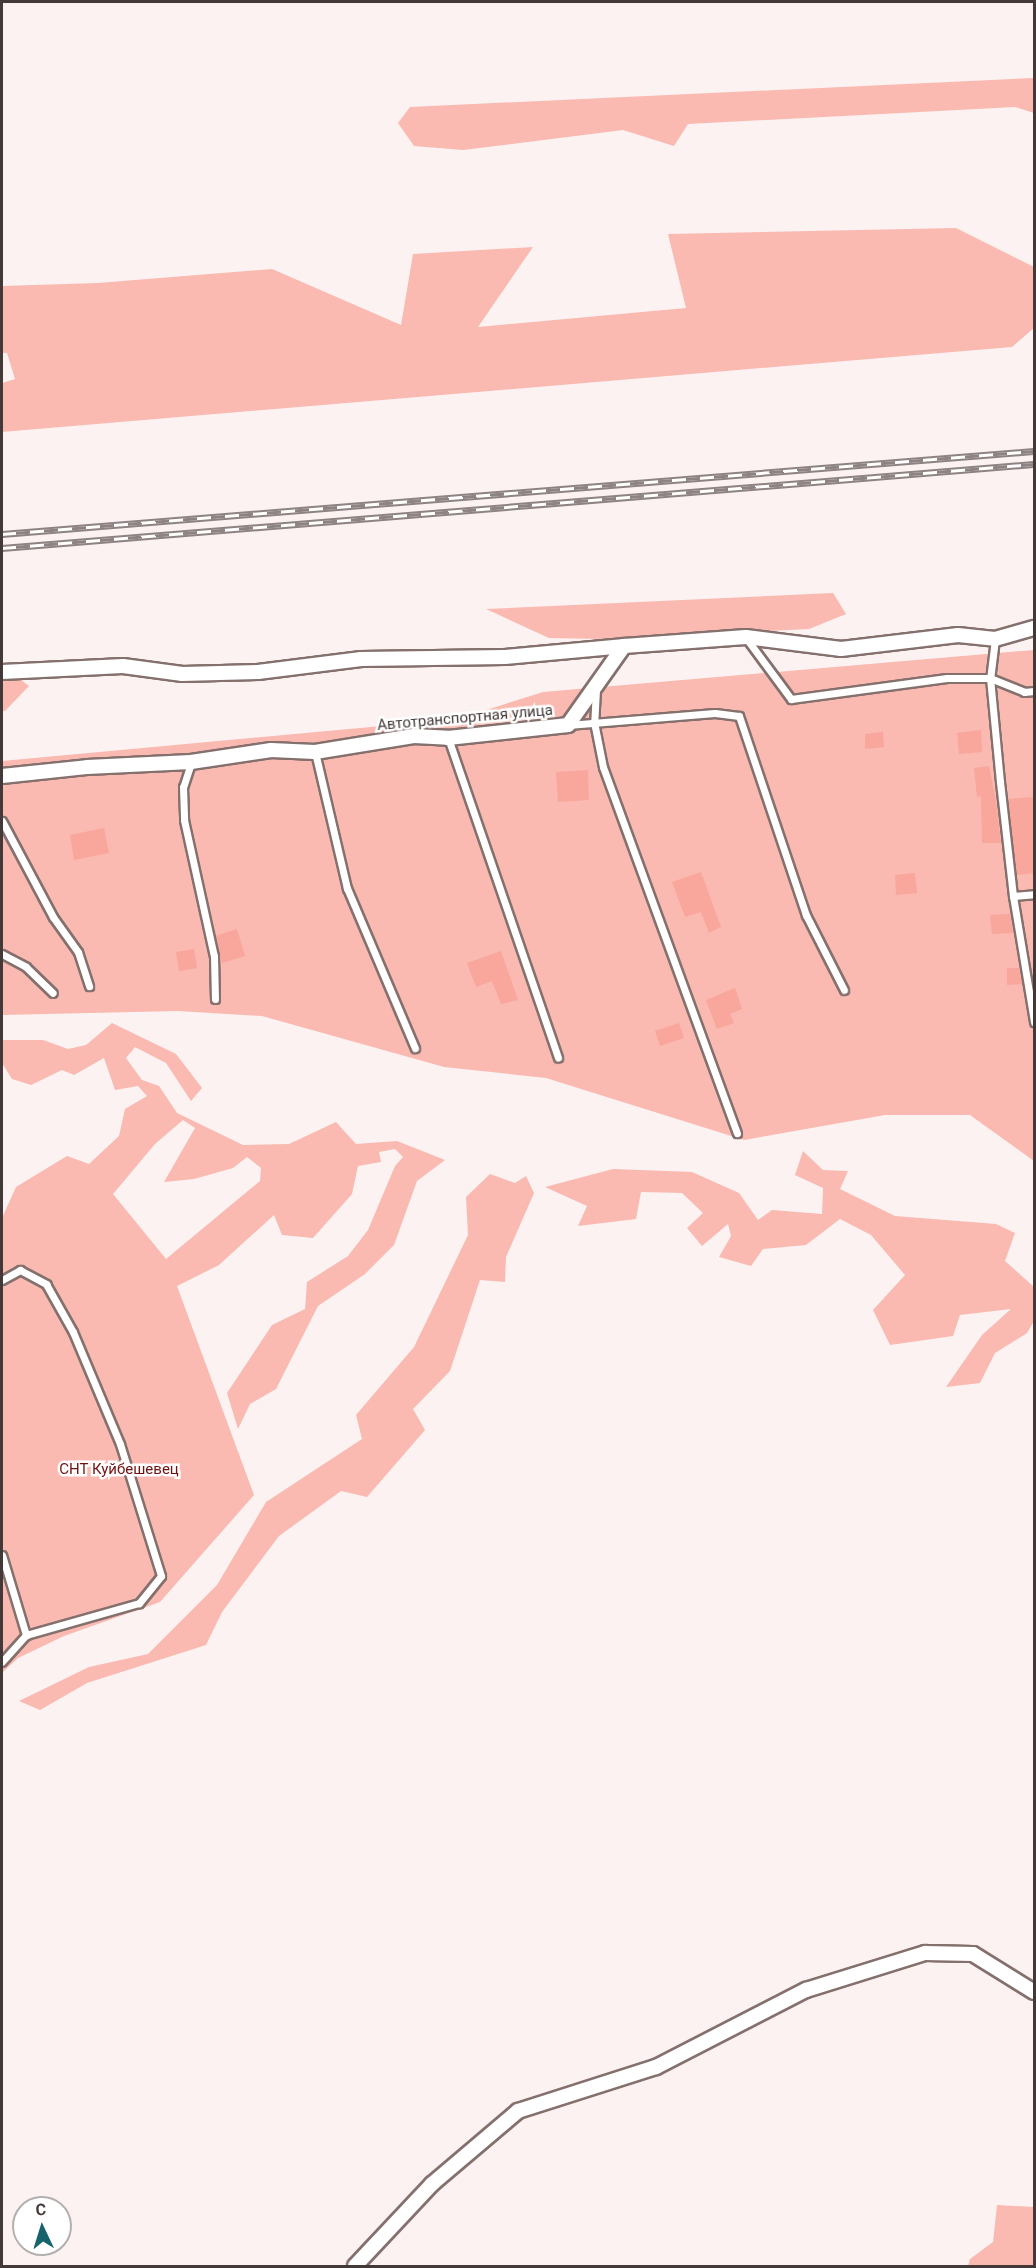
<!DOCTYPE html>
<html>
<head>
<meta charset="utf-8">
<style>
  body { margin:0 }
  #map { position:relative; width:1036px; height:2268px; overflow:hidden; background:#fcf2f1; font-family:Roboto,sans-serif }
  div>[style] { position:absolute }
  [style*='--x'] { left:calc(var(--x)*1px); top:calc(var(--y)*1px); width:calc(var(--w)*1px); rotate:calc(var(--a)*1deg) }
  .green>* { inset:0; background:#fab9b1 }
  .building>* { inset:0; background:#f9a69c }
  .roads { filter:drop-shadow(2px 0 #84706d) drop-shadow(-2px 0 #84706d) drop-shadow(0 2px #84706d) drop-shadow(0 -2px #84706d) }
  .service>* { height:7px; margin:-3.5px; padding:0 3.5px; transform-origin:3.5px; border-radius:3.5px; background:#fff }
  .minor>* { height:14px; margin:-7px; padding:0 7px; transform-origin:7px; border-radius:7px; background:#fff }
  .rail>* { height:7px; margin-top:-3.5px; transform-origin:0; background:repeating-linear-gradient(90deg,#fff 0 14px,#8d8382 0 28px); box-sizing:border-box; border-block:2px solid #8d8382 }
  span { translate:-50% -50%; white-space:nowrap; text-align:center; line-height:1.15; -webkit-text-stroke:5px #fff; paint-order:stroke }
  .street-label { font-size:15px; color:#433938 }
  .park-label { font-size:15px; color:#711211 }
  .frame { position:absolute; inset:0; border:3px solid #433938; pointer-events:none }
  .north { position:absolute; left:12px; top:2196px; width:60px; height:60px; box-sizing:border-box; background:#fff; border:2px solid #b4b0af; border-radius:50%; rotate:356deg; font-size:16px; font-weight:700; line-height:24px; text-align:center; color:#433938 }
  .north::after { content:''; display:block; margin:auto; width:21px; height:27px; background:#16636c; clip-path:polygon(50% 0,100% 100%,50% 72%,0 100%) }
</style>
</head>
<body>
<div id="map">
  <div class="green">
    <div style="clip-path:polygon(1034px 78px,1034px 113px,1015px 107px,688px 124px,674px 146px,623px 130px,463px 150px,414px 146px,398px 123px,410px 107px)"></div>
    <div style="clip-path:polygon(956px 228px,1034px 267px,1034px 328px,1012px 347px,2px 432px,2px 383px,15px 379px,7px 353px,2px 353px,2px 286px,98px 283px,272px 269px,401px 325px,413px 254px,533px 247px,478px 327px,686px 308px,668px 234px)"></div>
    <div style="clip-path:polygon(833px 593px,846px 614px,809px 629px,603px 639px,549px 638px,486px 609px)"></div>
    <div style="clip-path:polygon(1034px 650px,1034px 1161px,970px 1115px,885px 1115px,744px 1140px,546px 1078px,444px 1067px,262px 1016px,178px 1011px,2px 1015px,2px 761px,458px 719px,543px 692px)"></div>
    <div style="clip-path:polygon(2px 666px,29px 686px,5px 711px,2px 711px)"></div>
    <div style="clip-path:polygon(evenodd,112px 1023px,176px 1054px,202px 1088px,191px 1101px,166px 1063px,135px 1047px,126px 1058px,142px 1080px,159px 1086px,177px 1113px,243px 1145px,289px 1144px,336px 1122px,356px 1144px,397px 1141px,445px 1160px,417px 1181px,394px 1245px,365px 1274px,318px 1306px,276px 1389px,250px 1404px,238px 1429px,227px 1393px,272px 1325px,305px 1309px,307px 1282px,348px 1256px,368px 1230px,395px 1166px,403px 1157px,395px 1149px,379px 1152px,381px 1162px,358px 1166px,352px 1194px,313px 1238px,282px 1235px,274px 1215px,219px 1265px,177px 1286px,254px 1495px,160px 1602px,64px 1636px,18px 1658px,2px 1673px,2px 1218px,16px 1187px,67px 1156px,89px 1164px,119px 1136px,125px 1109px,147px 1096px,138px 1086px,115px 1090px,104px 1058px,74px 1075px,62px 1070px,31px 1085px,12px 1079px,2px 1063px,2px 1040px,43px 1040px,68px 1049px,86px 1045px,112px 1023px,183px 1120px,195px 1128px,164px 1182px,194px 1179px,233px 1168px,247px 1157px,261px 1168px,260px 1181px,166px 1259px,113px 1194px,155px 1144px,183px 1120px)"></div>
    <div style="clip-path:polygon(803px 1151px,823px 1170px,848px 1171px,840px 1189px,895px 1216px,996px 1224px,1015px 1233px,1005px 1261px,1034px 1287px,1034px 1321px,1027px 1333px,995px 1353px,980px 1383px,946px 1387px,982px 1335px,1011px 1309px,960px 1315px,953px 1336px,890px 1345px,873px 1310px,905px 1275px,871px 1235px,840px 1219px,806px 1245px,763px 1249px,751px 1266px,719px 1257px,731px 1236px,728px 1224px,702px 1246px,687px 1228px,703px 1213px,682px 1193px,641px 1192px,636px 1219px,578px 1226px,587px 1206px,545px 1187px,613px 1169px,692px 1172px,739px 1193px,758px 1220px,772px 1210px,822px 1214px,823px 1188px,795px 1175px)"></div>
    <div style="clip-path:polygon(490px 1174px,515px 1183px,526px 1176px,534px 1193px,506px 1257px,505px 1282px,480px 1280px,450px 1371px,413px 1409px,425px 1430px,367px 1497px,341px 1491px,279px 1536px,222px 1612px,206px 1645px,87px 1683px,40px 1710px,19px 1701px,89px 1667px,148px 1654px,217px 1585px,266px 1502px,362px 1439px,356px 1415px,414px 1347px,468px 1235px,466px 1197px)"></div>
    <div style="clip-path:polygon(997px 2205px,1034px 2207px,1034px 2266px,968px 2266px,970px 2259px,993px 2242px)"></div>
  </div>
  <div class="building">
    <div style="clip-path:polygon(981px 730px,982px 752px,959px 754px,957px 733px)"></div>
    <div style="clip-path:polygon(883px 732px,884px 747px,865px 749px,865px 734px)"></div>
    <div style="clip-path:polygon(989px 766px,996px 801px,1001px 843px,982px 843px,981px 796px,977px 797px,974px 768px)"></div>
    <div style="clip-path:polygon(588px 770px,589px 800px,558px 802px,556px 772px)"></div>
    <div style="clip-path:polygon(1033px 797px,1035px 873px,1016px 875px,1008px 799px)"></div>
    <div style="clip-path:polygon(104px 828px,109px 853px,74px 860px,70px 835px)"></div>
    <div style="clip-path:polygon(701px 872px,721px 927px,709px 933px,701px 912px,685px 917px,672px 882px)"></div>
    <div style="clip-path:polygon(915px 873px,917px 893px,896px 895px,895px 875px)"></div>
    <div style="clip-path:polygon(1010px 914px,1013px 933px,992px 934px,990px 915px)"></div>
    <div style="clip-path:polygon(237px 929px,245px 956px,222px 963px,215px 936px)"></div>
    <div style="clip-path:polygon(194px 949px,197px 968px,179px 971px,176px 952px)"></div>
    <div style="clip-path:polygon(501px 951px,518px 1000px,501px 1004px,492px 981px,476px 987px,467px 963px)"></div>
    <div style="clip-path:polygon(1007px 968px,1019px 968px,1022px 984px,1007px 985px)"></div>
    <div style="clip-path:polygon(735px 988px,742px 1009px,730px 1014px,734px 1023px,717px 1029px,706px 1000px)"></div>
    <div style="clip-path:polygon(679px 1023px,684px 1038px,660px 1046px,655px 1031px)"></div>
  </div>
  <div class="roads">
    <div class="service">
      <div style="--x:746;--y:638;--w:76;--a:53.6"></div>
      <div style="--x:791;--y:699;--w:157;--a:-7.7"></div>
      <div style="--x:947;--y:678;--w:43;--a:0"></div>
      <div style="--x:990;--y:678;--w:37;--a:22"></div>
      <div style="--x:1024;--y:692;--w:10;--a:-6"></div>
      <div style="--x:995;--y:639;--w:39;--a:97"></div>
      <div style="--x:990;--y:678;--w:104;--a:84.5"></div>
      <div style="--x:1000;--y:782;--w:115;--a:83.5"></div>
      <div style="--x:1013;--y:896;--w:128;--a:80.5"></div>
      <div style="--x:596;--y:689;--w:33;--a:93"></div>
      <div style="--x:594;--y:722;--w:46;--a:78.7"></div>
      <div style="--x:603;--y:767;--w:390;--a:69.9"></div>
      <div style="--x:568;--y:725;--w:147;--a:-4.7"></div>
      <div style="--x:715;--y:713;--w:24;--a:7"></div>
      <div style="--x:739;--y:716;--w:210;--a:71.4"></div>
      <div style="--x:806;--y:915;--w:84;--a:63.1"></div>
      <div style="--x:448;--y:738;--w:338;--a:71"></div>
      <div style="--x:315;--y:752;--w:140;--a:76.8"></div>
      <div style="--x:347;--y:888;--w:174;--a:67"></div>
      <div style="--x:191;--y:763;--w:25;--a:108"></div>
      <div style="--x:183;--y:787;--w:33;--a:88"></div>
      <div style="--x:184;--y:820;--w:139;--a:77.6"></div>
      <div style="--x:214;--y:956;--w:43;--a:88.7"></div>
      <div style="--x:2;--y:821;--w:109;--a:62"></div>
      <div style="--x:53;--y:917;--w:43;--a:54.5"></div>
      <div style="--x:78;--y:952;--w:36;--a:72"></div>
      <div style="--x:1013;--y:896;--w:21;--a:-5"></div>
      <div style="--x:2;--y:954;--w:27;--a:28"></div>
      <div style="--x:26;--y:967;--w:37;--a:44"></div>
      <div style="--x:2;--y:1280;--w:21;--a:-29"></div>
      <div style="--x:20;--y:1270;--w:30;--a:28"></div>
      <div style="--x:46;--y:1284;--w:55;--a:60.6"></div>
      <div style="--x:73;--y:1332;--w:121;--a:67.2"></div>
      <div style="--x:120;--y:1444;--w:138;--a:72.7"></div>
      <div style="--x:161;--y:1576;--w:35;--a:129"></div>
      <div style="--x:139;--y:1603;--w:117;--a:164.2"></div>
      <div style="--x:26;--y:1635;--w:36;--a:132"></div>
      <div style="--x:2;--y:1555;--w:84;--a:73.3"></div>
    </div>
    <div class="minor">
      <div style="--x:2;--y:672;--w:121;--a:-2.8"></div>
      <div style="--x:123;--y:666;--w:60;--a:7.7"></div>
      <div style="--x:182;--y:674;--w:76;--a:-1.5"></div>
      <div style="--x:258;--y:672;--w:104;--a:-7.2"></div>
      <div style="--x:361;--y:659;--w:144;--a:-0.8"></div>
      <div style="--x:505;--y:657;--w:120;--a:-5.3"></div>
      <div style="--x:2;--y:776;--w:85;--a:-6"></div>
      <div style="--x:87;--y:767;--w:104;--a:-2.8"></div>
      <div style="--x:191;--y:762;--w:81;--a:-8.5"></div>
      <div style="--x:271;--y:750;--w:44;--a:2.6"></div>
      <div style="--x:315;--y:752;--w:100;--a:-9.2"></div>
      <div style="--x:414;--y:736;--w:34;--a:3"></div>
      <div style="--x:448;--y:738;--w:121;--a:-6.2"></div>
      <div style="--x:568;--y:725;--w:97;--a:-54.7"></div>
      <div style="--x:624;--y:646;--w:122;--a:-4.2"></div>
      <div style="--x:746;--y:637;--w:96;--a:7.2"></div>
      <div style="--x:841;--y:649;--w:118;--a:-6.8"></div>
      <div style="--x:958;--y:635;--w:37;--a:6"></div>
      <div style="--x:995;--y:639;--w:41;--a:-15.8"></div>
      <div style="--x:355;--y:2266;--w:112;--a:-46.8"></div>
      <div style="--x:432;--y:2184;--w:113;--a:-40.3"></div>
      <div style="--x:518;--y:2111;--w:145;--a:-17.7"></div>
      <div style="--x:656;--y:2067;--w:169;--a:-27.2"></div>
      <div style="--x:806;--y:1990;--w:125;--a:-17.3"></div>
      <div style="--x:925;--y:1953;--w:48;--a:1.2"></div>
      <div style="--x:973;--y:1954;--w:72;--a:31.9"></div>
    </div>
  </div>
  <div class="rail">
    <div style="--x:2;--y:534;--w:1035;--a:-4.6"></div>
    <div style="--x:2;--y:548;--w:1035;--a:-4.65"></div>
  </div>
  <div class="street-label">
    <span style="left:465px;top:718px;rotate:-5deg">Автотранспортная улица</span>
  </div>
  <div class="park-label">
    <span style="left:119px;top:1470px">СНТ Куйбешевец</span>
  </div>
  <div class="frame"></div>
  <div class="north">С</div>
</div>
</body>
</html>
